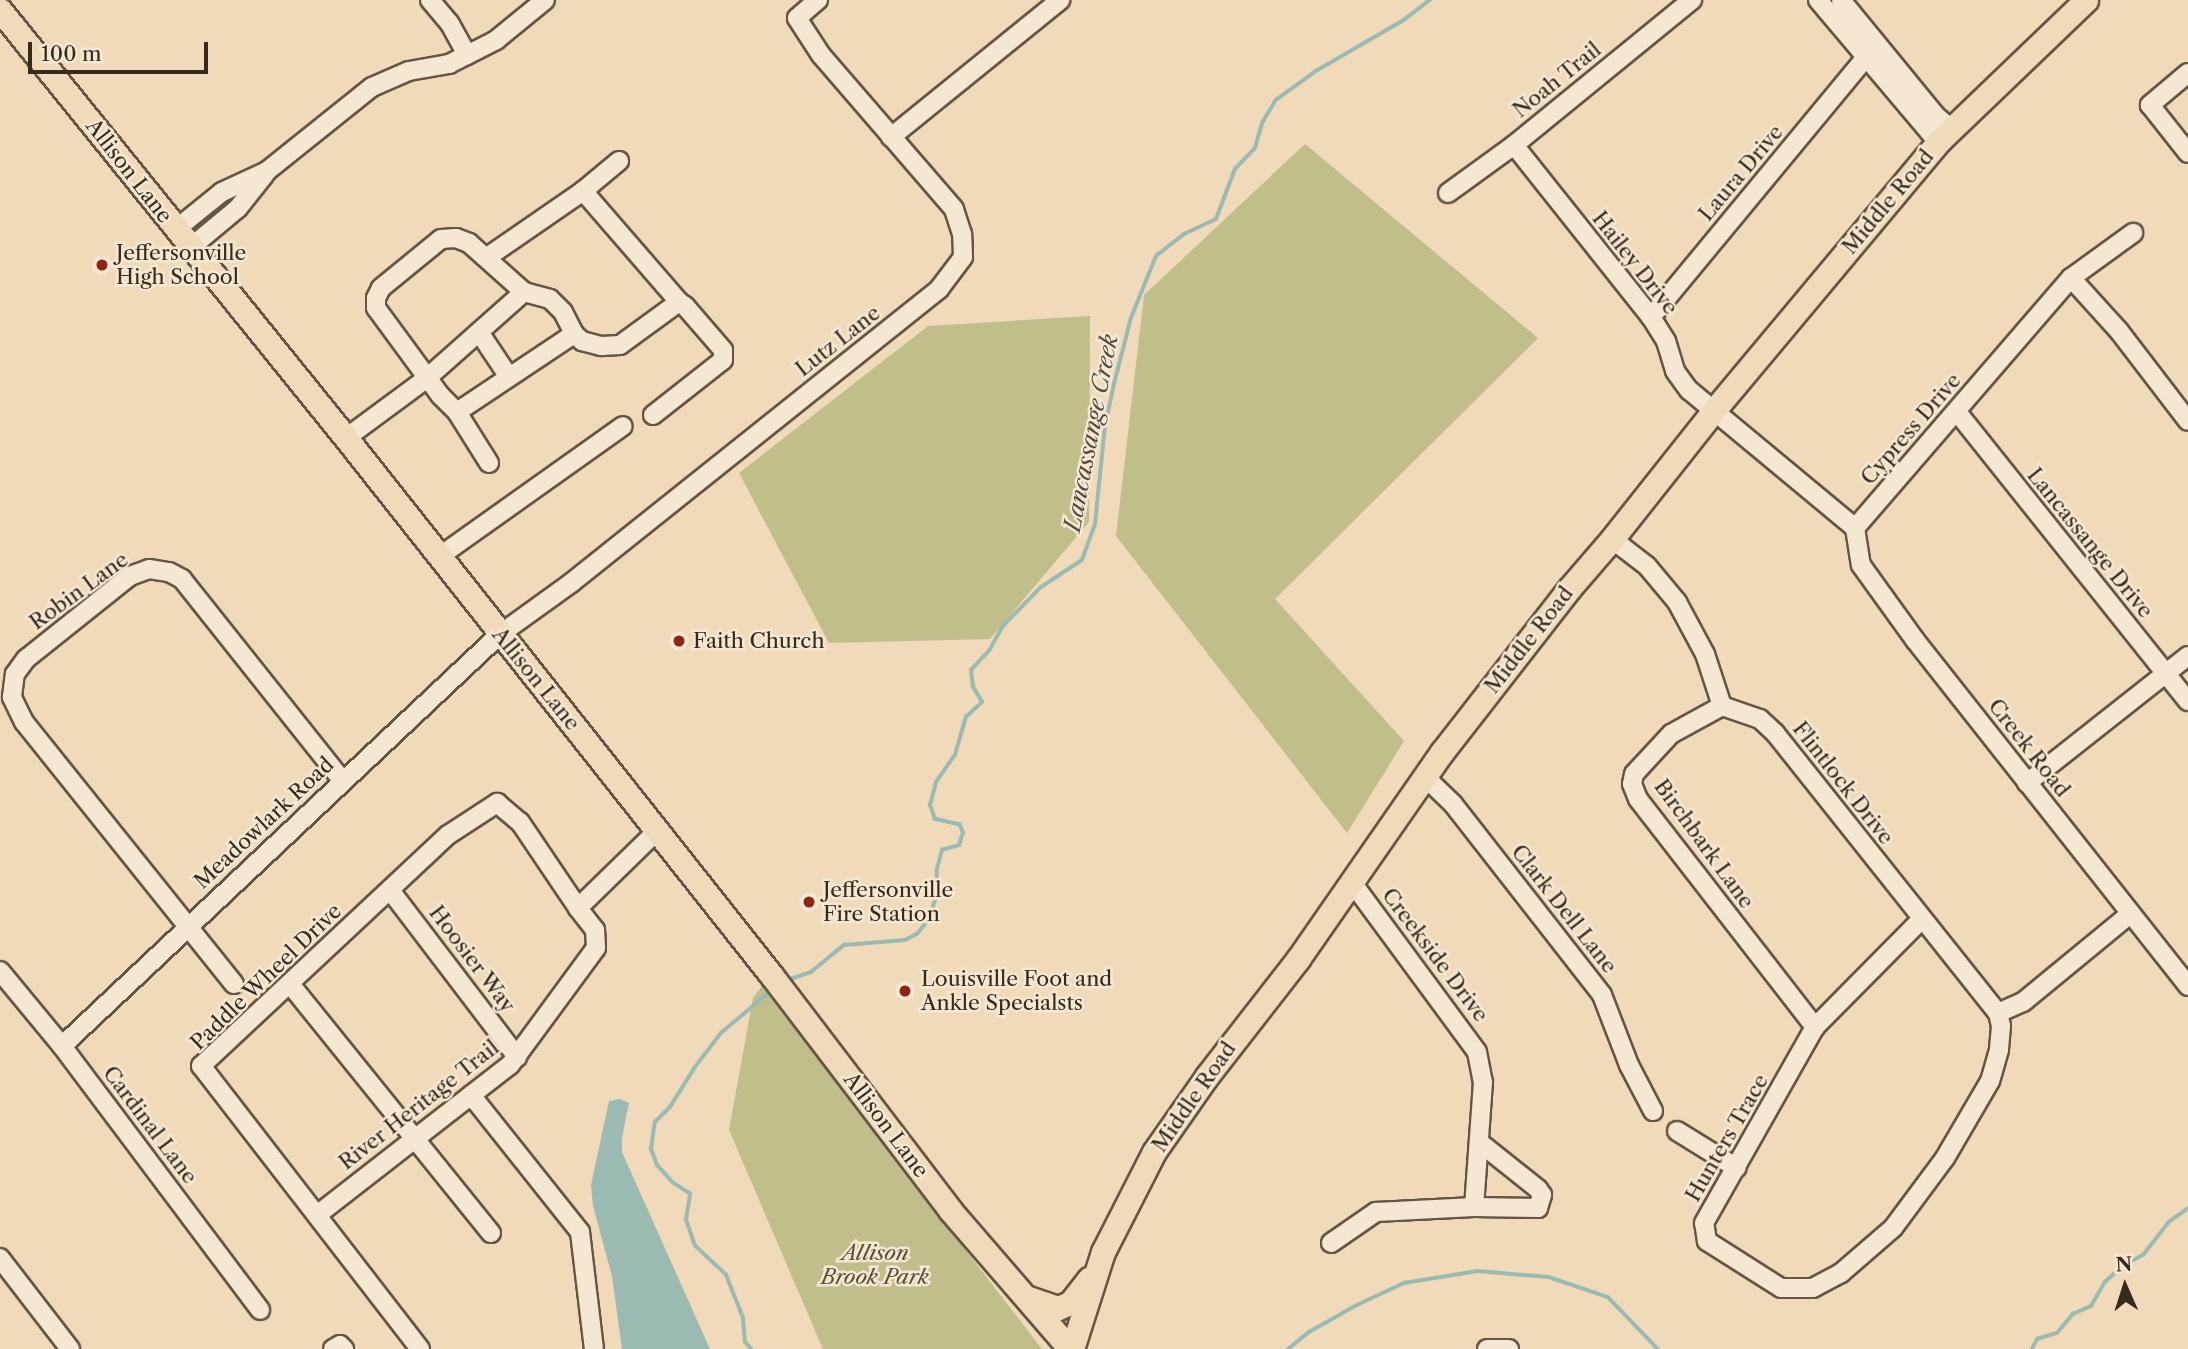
<!DOCTYPE html>
<html>
<head>
<meta charset="utf-8">
<style>
  body { margin:0 }
  #map { position:relative; width:2188px; height:1349px; overflow:hidden; background:#f1dab9; font-family:"Libre Caslon Text",serif }
  div>[style] { position:absolute }
  [style*='--x'] { left:calc(var(--x)*1px); top:calc(var(--y)*1px); width:calc(var(--w)*1px); rotate:calc(var(--a)*1deg) }
  .green>* { inset:0; background:#c0be8b }
  .water>* { inset:0; background:#9bbab2 }
  .stream>* { height:3.5px; margin:-1.75px; padding:0 1.75px; transform-origin:1.75px; border-radius:1.75px; background:#9bbab2 }
  .roads { filter:drop-shadow(2px 0 #665543) drop-shadow(-2px 0 #665543) drop-shadow(0 2px #665543) drop-shadow(0 -2px #665543) }
  .minor>* { height:18px; margin:-9px; padding:0 9px; transform-origin:9px; border-radius:9px; background:#f6e7d2 }
  .major>* { height:23px; margin:-11.5px; padding:0 11.5px; transform-origin:11.5px; border-radius:11.5px; background:#f1dab9 }
  .dots>* { width:19px; height:19px; translate:-50% -50%; box-sizing:border-box; border:4px solid #f6e7d2; border-radius:50% }
  span { translate:-50% -50%; white-space:nowrap; text-align:center; line-height:1.15; -webkit-text-stroke:5px #f6e7d2; paint-order:stroke }
  .street-label { font-size:21px; color:#37291c }
  .poi-label { font-size:21px; color:#37291c }
  .left { translate:0 -50%; text-align:left }
  .park-label { font-size:21px; color:#594e38; font-style:italic }
  .water-label { font-size:23px; color:#504d42; font-style:italic }
  .north { position:absolute; left:2090px; top:1251px; width:70px; height:70px; -webkit-text-stroke:5px #f6e7d2; paint-order:stroke; rotate:357deg; font-size:19px; font-weight:700; line-height:28px; text-align:center; color:#37291c }
  .north::after { content:''; display:block; margin:auto; width:24px; height:32px; background:#37291c; clip-path:polygon(50% 0,100% 100%,50% 72%,0 100%) }
  .scale { position:absolute; left:28px; top:42px; width:180px; height:32px; box-sizing:border-box; border:4px solid #37291c; border-top:0; padding-left:9px; font-size:21px; line-height:24px; white-space:nowrap; color:#37291c; -webkit-text-stroke:5px #f6e7d2; paint-order:stroke }
</style>
</head>
<body>
<div id="map">
  <div class="green">
    <div style="clip-path:polygon(1305px 144px,1538px 338px,1275px 599px,1404px 741px,1347px 833px,1116px 536px,1144px 295px)"></div>
    <div style="clip-path:polygon(1090px 316px,1089px 522px,990px 639px,829px 643px,739px 473px,928px 326px)"></div>
    <div style="clip-path:polygon(762px 986px,1042px 1349px,823px 1349px,729px 1130px,753px 998px)"></div>
  </div>
  <div class="water">
    <div style="clip-path:polygon(620px 1099px,629px 1103px,622px 1138px,622px 1152px,710px 1349px,622px 1349px,612px 1276px,593px 1206px,591px 1185px,609px 1101px)"></div>
  </div>
  <div class="stream">
    <div style="--x:785;--y:981;--w:28;--a:-19"></div>
    <div style="--x:811;--y:972;--w:43;--a:-39.3"></div>
    <div style="--x:844;--y:945;--w:61;--a:-4.7"></div>
    <div style="--x:905;--y:940;--w:13;--a:-27"></div>
    <div style="--x:917;--y:934;--w:19;--a:-51"></div>
    <div style="--x:929;--y:919;--w:23;--a:-72"></div>
    <div style="--x:936;--y:897;--w:28;--a:-88"></div>
    <div style="--x:937;--y:869;--w:20;--a:-75"></div>
    <div style="--x:942;--y:850;--w:18;--a:-16"></div>
    <div style="--x:959;--y:845;--w:13;--a:-72"></div>
    <div style="--x:963;--y:833;--w:9;--a:-111"></div>
    <div style="--x:960;--y:825;--w:26;--a:-167"></div>
    <div style="--x:935;--y:819;--w:15;--a:-110"></div>
    <div style="--x:930;--y:805;--w:24;--a:-75"></div>
    <div style="--x:936;--y:782;--w:33;--a:-55"></div>
    <div style="--x:955;--y:755;--w:40;--a:-74"></div>
    <div style="--x:966;--y:717;--w:22;--a:-43"></div>
    <div style="--x:982;--y:702;--w:17;--a:-121"></div>
    <div style="--x:973;--y:687;--w:17;--a:-97"></div>
    <div style="--x:971;--y:670;--w:26;--a:-47"></div>
    <div style="--x:989;--y:651;--w:29;--a:-61"></div>
    <div style="--x:1003;--y:626;--w:54;--a:-45.7"></div>
    <div style="--x:1041;--y:587;--w:49;--a:-33.4"></div>
    <div style="--x:1082;--y:560;--w:38;--a:-70"></div>
    <div style="--x:1095;--y:524;--w:99;--a:-84.2"></div>
    <div style="--x:1105;--y:426;--w:43;--a:-77.9"></div>
    <div style="--x:1114;--y:384;--w:68;--a:-75.6"></div>
    <div style="--x:1131;--y:318;--w:67;--a:-68"></div>
    <div style="--x:1156;--y:256;--w:36;--a:-38"></div>
    <div style="--x:1184;--y:234;--w:35;--a:-25"></div>
    <div style="--x:1216;--y:219;--w:53;--a:-69.2"></div>
    <div style="--x:1235;--y:169;--w:29;--a:-46"></div>
    <div style="--x:1255;--y:148;--w:26;--a:-74"></div>
    <div style="--x:1262;--y:123;--w:27;--a:-59"></div>
    <div style="--x:1276;--y:100;--w:49;--a:-35.9"></div>
    <div style="--x:1316;--y:71;--w:102;--a:-30.1"></div>
    <div style="--x:1404;--y:20;--w:33;--a:-38"></div>
    <div style="--x:751;--y:1349;--w:9;--a:-131"></div>
    <div style="--x:745;--y:1342;--w:24;--a:-95"></div>
    <div style="--x:743;--y:1318;--w:46;--a:-111.6"></div>
    <div style="--x:726;--y:1275;--w:42;--a:-136.9"></div>
    <div style="--x:695;--y:1246;--w:28;--a:-109"></div>
    <div style="--x:686;--y:1220;--w:26;--a:-81"></div>
    <div style="--x:690;--y:1194;--w:20;--a:-147"></div>
    <div style="--x:673;--y:1183;--w:24;--a:-132"></div>
    <div style="--x:657;--y:1165;--w:17;--a:-111"></div>
    <div style="--x:651;--y:1149;--w:27;--a:-82"></div>
    <div style="--x:655;--y:1122;--w:21;--a:-45"></div>
    <div style="--x:670;--y:1107;--w:47;--a:-58"></div>
    <div style="--x:695;--y:1067;--w:43;--a:-52.6"></div>
    <div style="--x:721;--y:1033;--w:68;--a:-40.2"></div>
    <div style="--x:1288;--y:1349;--w:27;--a:-39"></div>
    <div style="--x:1309;--y:1332;--w:55;--a:-29.4"></div>
    <div style="--x:1357;--y:1305;--w:52;--a:-25.1"></div>
    <div style="--x:1404;--y:1283;--w:74;--a:-9.3"></div>
    <div style="--x:1477;--y:1271;--w:72;--a:4.8"></div>
    <div style="--x:1549;--y:1277;--w:62;--a:18.7"></div>
    <div style="--x:1608;--y:1297;--w:72;--a:46.1"></div>
    <div style="--x:2032;--y:1349;--w:11;--a:-63"></div>
    <div style="--x:2037;--y:1339;--w:21;--a:-17"></div>
    <div style="--x:2057;--y:1333;--w:25;--a:-50"></div>
    <div style="--x:2073;--y:1314;--w:20;--a:-24"></div>
    <div style="--x:2091;--y:1306;--w:28;--a:-60"></div>
    <div style="--x:2105;--y:1282;--w:23;--a:-43"></div>
    <div style="--x:2122;--y:1266;--w:24;--a:-28"></div>
    <div style="--x:2143;--y:1255;--w:42;--a:-51.8"></div>
    <div style="--x:2169;--y:1222;--w:24;--a:-36"></div>
  </div>
  <div class="roads">
    <div class="minor">
      <div style="--x:430;--y:0;--w:31;--a:50"></div>
      <div style="--x:450;--y:24;--w:35;--a:61"></div>
      <div style="--x:1818;--y:0;--w:186;--a:49.8"></div>
      <div style="--x:1841;--y:0;--w:149;--a:50.7"></div>
      <div style="--x:1935;--y:115;--w:21;--a:41"></div>
      <div style="--x:2188;--y:73;--w:50;--a:139.9"></div>
      <div style="--x:2150;--y:105;--w:61;--a:51.6"></div>
      <div style="--x:891;--y:137;--w:218;--a:-39"></div>
      <div style="--x:1514;--y:145;--w:220;--a:51.5"></div>
      <div style="--x:1651;--y:317;--w:28;--a:58"></div>
      <div style="--x:1666;--y:341;--w:31;--a:73"></div>
      <div style="--x:1675;--y:371;--w:24;--a:54"></div>
      <div style="--x:1689;--y:390;--w:216;--a:39.7"></div>
      <div style="--x:583;--y:191;--w:147;--a:49.1"></div>
      <div style="--x:1448;--y:193;--w:82;--a:-36"></div>
      <div style="--x:1514;--y:145;--w:230;--a:-39.2"></div>
      <div style="--x:175;--y:230;--w:60;--a:-39"></div>
      <div style="--x:222;--y:192;--w:50;--a:-25"></div>
      <div style="--x:267;--y:171;--w:134;--a:-38.7"></div>
      <div style="--x:372;--y:87;--w:40;--a:-23.4"></div>
      <div style="--x:409;--y:71;--w:41;--a:-9.9"></div>
      <div style="--x:449;--y:64;--w:20;--a:-27"></div>
      <div style="--x:467;--y:55;--w:33;--a:-27"></div>
      <div style="--x:496;--y:40;--w:63;--a:-39.2"></div>
      <div style="--x:190;--y:248;--w:62;--a:-39.8"></div>
      <div style="--x:238;--y:208;--w:43;--a:-51.5"></div>
      <div style="--x:486;--y:258;--w:118;--a:-34.6"></div>
      <div style="--x:583;--y:191;--w:47;--a:-39.8"></div>
      <div style="--x:2071;--y:278;--w:72;--a:47.8"></div>
      <div style="--x:2119;--y:331;--w:113;--a:52.5"></div>
      <div style="--x:1651;--y:317;--w:336;--a:-50.4"></div>
      <div style="--x:479;--y:332;--w:54;--a:56.3"></div>
      <div style="--x:457;--y:412;--w:141;--a:-33.7"></div>
      <div style="--x:1957;--y:412;--w:370;--a:51.4"></div>
      <div style="--x:346;--y:438;--w:101;--a:-36.5"></div>
      <div style="--x:427;--y:378;--w:130;--a:-41.6"></div>
      <div style="--x:489;--y:463;--w:60;--a:-122.1"></div>
      <div style="--x:457;--y:412;--w:24;--a:-135"></div>
      <div style="--x:440;--y:395;--w:108;--a:-126.3"></div>
      <div style="--x:376;--y:308;--w:10;--a:-90"></div>
      <div style="--x:376;--y:298;--w:11;--a:-63"></div>
      <div style="--x:381;--y:288;--w:77;--a:-39.2"></div>
      <div style="--x:441;--y:239;--w:15;--a:-4"></div>
      <div style="--x:456;--y:238;--w:14;--a:21"></div>
      <div style="--x:469;--y:243;--w:74;--a:41.7"></div>
      <div style="--x:524;--y:292;--w:27;--a:15"></div>
      <div style="--x:550;--y:299;--w:18;--a:45"></div>
      <div style="--x:563;--y:312;--w:25;--a:63"></div>
      <div style="--x:574;--y:334;--w:11;--a:41"></div>
      <div style="--x:582;--y:341;--w:20;--a:15"></div>
      <div style="--x:601;--y:346;--w:19;--a:-3"></div>
      <div style="--x:620;--y:345;--w:73;--a:-36.1"></div>
      <div style="--x:679;--y:302;--w:7;--a:34"></div>
      <div style="--x:685;--y:306;--w:58;--a:49.2"></div>
      <div style="--x:723;--y:350;--w:10;--a:90"></div>
      <div style="--x:723;--y:360;--w:89;--a:141.8"></div>
      <div style="--x:1855;--y:528;--w:37;--a:81"></div>
      <div style="--x:1861;--y:565;--w:92;--a:54.2"></div>
      <div style="--x:1915;--y:640;--w:441;--a:51.7"></div>
      <div style="--x:1855;--y:528;--w:330;--a:-49.2"></div>
      <div style="--x:2071;--y:278;--w:77;--a:-36"></div>
      <div style="--x:1612;--y:539;--w:44;--a:37.6"></div>
      <div style="--x:1647;--y:566;--w:47;--a:50.2"></div>
      <div style="--x:1677;--y:602;--w:59;--a:61.7"></div>
      <div style="--x:1705;--y:654;--w:55;--a:71.9"></div>
      <div style="--x:1722;--y:706;--w:40;--a:18.9"></div>
      <div style="--x:1760;--y:719;--w:21;--a:43"></div>
      <div style="--x:1775;--y:733;--w:358;--a:51.5"></div>
      <div style="--x:1998;--y:1013;--w:13;--a:77"></div>
      <div style="--x:2001;--y:1026;--w:24;--a:95"></div>
      <div style="--x:1999;--y:1050;--w:32;--a:106"></div>
      <div style="--x:1990;--y:1081;--w:89;--a:120.3"></div>
      <div style="--x:1945;--y:1158;--w:87;--a:126.6"></div>
      <div style="--x:1893;--y:1228;--w:69;--a:139.1"></div>
      <div style="--x:1841;--y:1273;--w:32;--a:152"></div>
      <div style="--x:1813;--y:1288;--w:32;--a:180"></div>
      <div style="--x:1781;--y:1288;--w:88;--a:-147.6"></div>
      <div style="--x:1707;--y:1241;--w:18;--a:-99"></div>
      <div style="--x:1704;--y:1223;--w:225;--a:-60.5"></div>
      <div style="--x:1815;--y:1027;--w:151;--a:-45.3"></div>
      <div style="--x:440;--y:556;--w:224;--a:-35.4"></div>
      <div style="--x:1722;--y:706;--w:58;--a:151.2"></div>
      <div style="--x:1671;--y:734;--w:54;--a:132.8"></div>
      <div style="--x:1634;--y:774;--w:10;--a:101"></div>
      <div style="--x:1632;--y:784;--w:16;--a:68"></div>
      <div style="--x:1638;--y:799;--w:289;--a:52.2"></div>
      <div style="--x:1425;--y:777;--w:39;--a:44"></div>
      <div style="--x:1453;--y:804;--w:242;--a:52"></div>
      <div style="--x:1602;--y:995;--w:75;--a:68.9"></div>
      <div style="--x:1629;--y:1065;--w:52;--a:62.4"></div>
      <div style="--x:2027;--y:783;--w:205;--a:-38.3"></div>
      <div style="--x:1351;--y:881;--w:212;--a:53.6"></div>
      <div style="--x:1477;--y:1052;--w:31;--a:79"></div>
      <div style="--x:1483;--y:1082;--w:125;--a:94.1"></div>
      <div style="--x:390;--y:890;--w:210;--a:52.7"></div>
      <div style="--x:0;--y:971;--w:97;--a:50.4"></div>
      <div style="--x:62;--y:1046;--w:330;--a:53.1"></div>
      <div style="--x:234;--y:984;--w:336;--a:-128.7"></div>
      <div style="--x:24;--y:722;--w:28;--a:-116"></div>
      <div style="--x:12;--y:697;--w:23;--a:-83"></div>
      <div style="--x:15;--y:674;--w:19;--a:-54"></div>
      <div style="--x:26;--y:659;--w:133;--a:-38.6"></div>
      <div style="--x:130;--y:576;--w:20;--a:-20"></div>
      <div style="--x:149;--y:569;--w:20;--a:9"></div>
      <div style="--x:169;--y:572;--w:15;--a:28"></div>
      <div style="--x:182;--y:579;--w:257;--a:51.5"></div>
      <div style="--x:290;--y:984;--w:320;--a:51.1"></div>
      <div style="--x:1998;--y:1013;--w:27;--a:-24"></div>
      <div style="--x:2023;--y:1002;--w:139;--a:-39.4"></div>
      <div style="--x:62;--y:1046;--w:600;--a:-43.24"></div>
      <div style="--x:499;--y:635;--w:89;--a:-35.8"></div>
      <div style="--x:571;--y:583;--w:471;--a:-38.6"></div>
      <div style="--x:939;--y:289;--w:40;--a:-53"></div>
      <div style="--x:963;--y:257;--w:23;--a:-92"></div>
      <div style="--x:962;--y:234;--w:26;--a:-108"></div>
      <div style="--x:954;--y:209;--w:203;--a:-130.8"></div>
      <div style="--x:821;--y:55;--w:44;--a:-123"></div>
      <div style="--x:797;--y:18;--w:28;--a:-41"></div>
      <div style="--x:471;--y:1095;--w:175;--a:51.5"></div>
      <div style="--x:580;--y:1232;--w:118;--a:83.2"></div>
      <div style="--x:1677;--y:1131;--w:70;--a:31.7"></div>
      <div style="--x:317;--y:1215;--w:244;--a:-37.9"></div>
      <div style="--x:510;--y:1065;--w:145;--a:-53.7"></div>
      <div style="--x:596;--y:948;--w:18;--a:-93"></div>
      <div style="--x:595;--y:930;--w:28;--a:-128"></div>
      <div style="--x:578;--y:908;--w:110;--a:-44.3"></div>
      <div style="--x:1331;--y:1243;--w:55;--a:-34.6"></div>
      <div style="--x:1376;--y:1212;--w:98;--a:-2.9"></div>
      <div style="--x:1474;--y:1207;--w:64;--a:0.9"></div>
      <div style="--x:1538;--y:1208;--w:14;--a:-73"></div>
      <div style="--x:1542;--y:1195;--w:7;--a:-124"></div>
      <div style="--x:1538;--y:1189;--w:75;--a:-141.5"></div>
      <div style="--x:0;--y:1258;--w:115;--a:52.4"></div>
      <div style="--x:333;--y:1349;--w:8;--a:-30"></div>
      <div style="--x:340;--y:1345;--w:6;--a:45"></div>
      <div style="--x:420;--y:1349;--w:358;--a:-127.7"></div>
      <div style="--x:201;--y:1066;--w:338;--a:-43.1"></div>
      <div style="--x:448;--y:835;--w:59;--a:-33.1"></div>
      <div style="--x:497;--y:803;--w:30;--a:40"></div>
      <div style="--x:520;--y:822;--w:104;--a:56"></div>
      <div style="--x:1487;--y:1349;--w:22;--a:0"></div>
    </div>
    <div class="major">
      <div style="--x:0;--y:10;--w:550;--a:51.05"></div>
      <div style="--x:346;--y:438;--w:686;--a:51.63"></div>
      <div style="--x:772;--y:976;--w:294;--a:52.7"></div>
      <div style="--x:950;--y:1210;--w:184;--a:49.2"></div>
      <div style="--x:1026;--y:1297;--w:34;--a:19"></div>
      <div style="--x:1058;--y:1308;--w:13;--a:-23"></div>
      <div style="--x:1070;--y:1303;--w:31;--a:-52"></div>
      <div style="--x:1072;--y:1349;--w:102;--a:-72.3"></div>
      <div style="--x:1103;--y:1252;--w:112;--a:-63"></div>
      <div style="--x:1154;--y:1152;--w:93;--a:-55.1"></div>
      <div style="--x:1207;--y:1076;--w:148;--a:-52.1"></div>
      <div style="--x:1298;--y:959;--w:252;--a:-55.2"></div>
      <div style="--x:1442;--y:752;--w:205;--a:-52.1"></div>
      <div style="--x:1568;--y:590;--w:67;--a:-49.2"></div>
      <div style="--x:1612;--y:539;--w:166;--a:-51.6"></div>
      <div style="--x:1715;--y:409;--w:348;--a:-50.1"></div>
      <div style="--x:1938;--y:142;--w:205;--a:-43.8"></div>
    </div>
  </div>
  <div class="dots">
    <div style="left:102px;top:265px;background:#8f2418"></div>
    <div style="left:679px;top:641px;background:#8f2418"></div>
    <div style="left:809px;top:902px;background:#8f2418"></div>
    <div style="left:905px;top:991px;background:#8f2418"></div>
  </div>
  <div class="street-label">
    <span style="left:1557px;top:80px;rotate:-39deg">Noah Trail</span>
    <span style="left:129px;top:171px;rotate:52deg">Allison Lane</span>
    <span style="left:1741px;top:173px;rotate:-50deg">Laura Drive</span>
    <span style="left:1888px;top:202px;rotate:-50deg">Middle Road</span>
    <span style="left:1635px;top:263px;rotate:52deg">Hailey Drive</span>
    <span style="left:838px;top:341px;rotate:-38deg">Lutz Lane</span>
    <span style="left:1911px;top:429px;rotate:-49deg">Cypress Drive</span>
    <span style="left:2090px;top:543px;rotate:51deg">Lancassange Drive</span>
    <span style="left:79px;top:591px;rotate:-36deg">Robin Lane</span>
    <span style="left:1529px;top:640px;rotate:-52deg">Middle Road</span>
    <span style="left:536px;top:679px;rotate:51deg">Allison Lane</span>
    <span style="left:2029px;top:748px;rotate:52deg">Creek Road</span>
    <span style="left:1843px;top:783px;rotate:52deg">Flintlock Drive</span>
    <span style="left:264px;top:823px;rotate:-43deg">Meadowlark Road</span>
    <span style="left:1704px;top:844px;rotate:54deg">Birchbark Lane</span>
    <span style="left:1564px;top:909px;rotate:52deg">Clark Dell Lane</span>
    <span style="left:1435px;top:955px;rotate:53deg">Creekside Drive</span>
    <span style="left:472px;top:959px;rotate:53deg">Hoosier Way</span>
    <span style="left:266px;top:977px;rotate:-44deg">Paddle Wheel Drive</span>
    <span style="left:1194px;top:1097px;rotate:-55deg">Middle Road</span>
    <span style="left:419px;top:1105px;rotate:-38deg">River Heritage Trail</span>
    <span style="left:150px;top:1125px;rotate:53deg">Cardinal Lane</span>
    <span style="left:886px;top:1125px;rotate:53deg">Allison Lane</span>
    <span style="left:1727px;top:1138px;rotate:-60deg">Hunters Trace</span>
  </div>
  <div class="poi-label">
    <span class="left" style="left:116px;top:265px">Jeffersonville<br>High School</span>
    <span class="left" style="left:693px;top:641px">Faith Church</span>
    <span class="left" style="left:823px;top:902px">Jeffersonville<br>Fire Station</span>
    <span class="left" style="left:921px;top:991px">Louisville Foot and<br>Ankle Specialsts</span>
  </div>
  <div class="park-label">
    <span style="left:875px;top:1265px">Allison<br>Brook Park</span>
  </div>
  <div class="water-label">
    <span style="left:1091px;top:433px;rotate:-79deg">Lancassange Creek</span>
  </div>
  <div class="north">N</div>
  <div class="scale">100 m</div>
</div>
</body>
</html>
